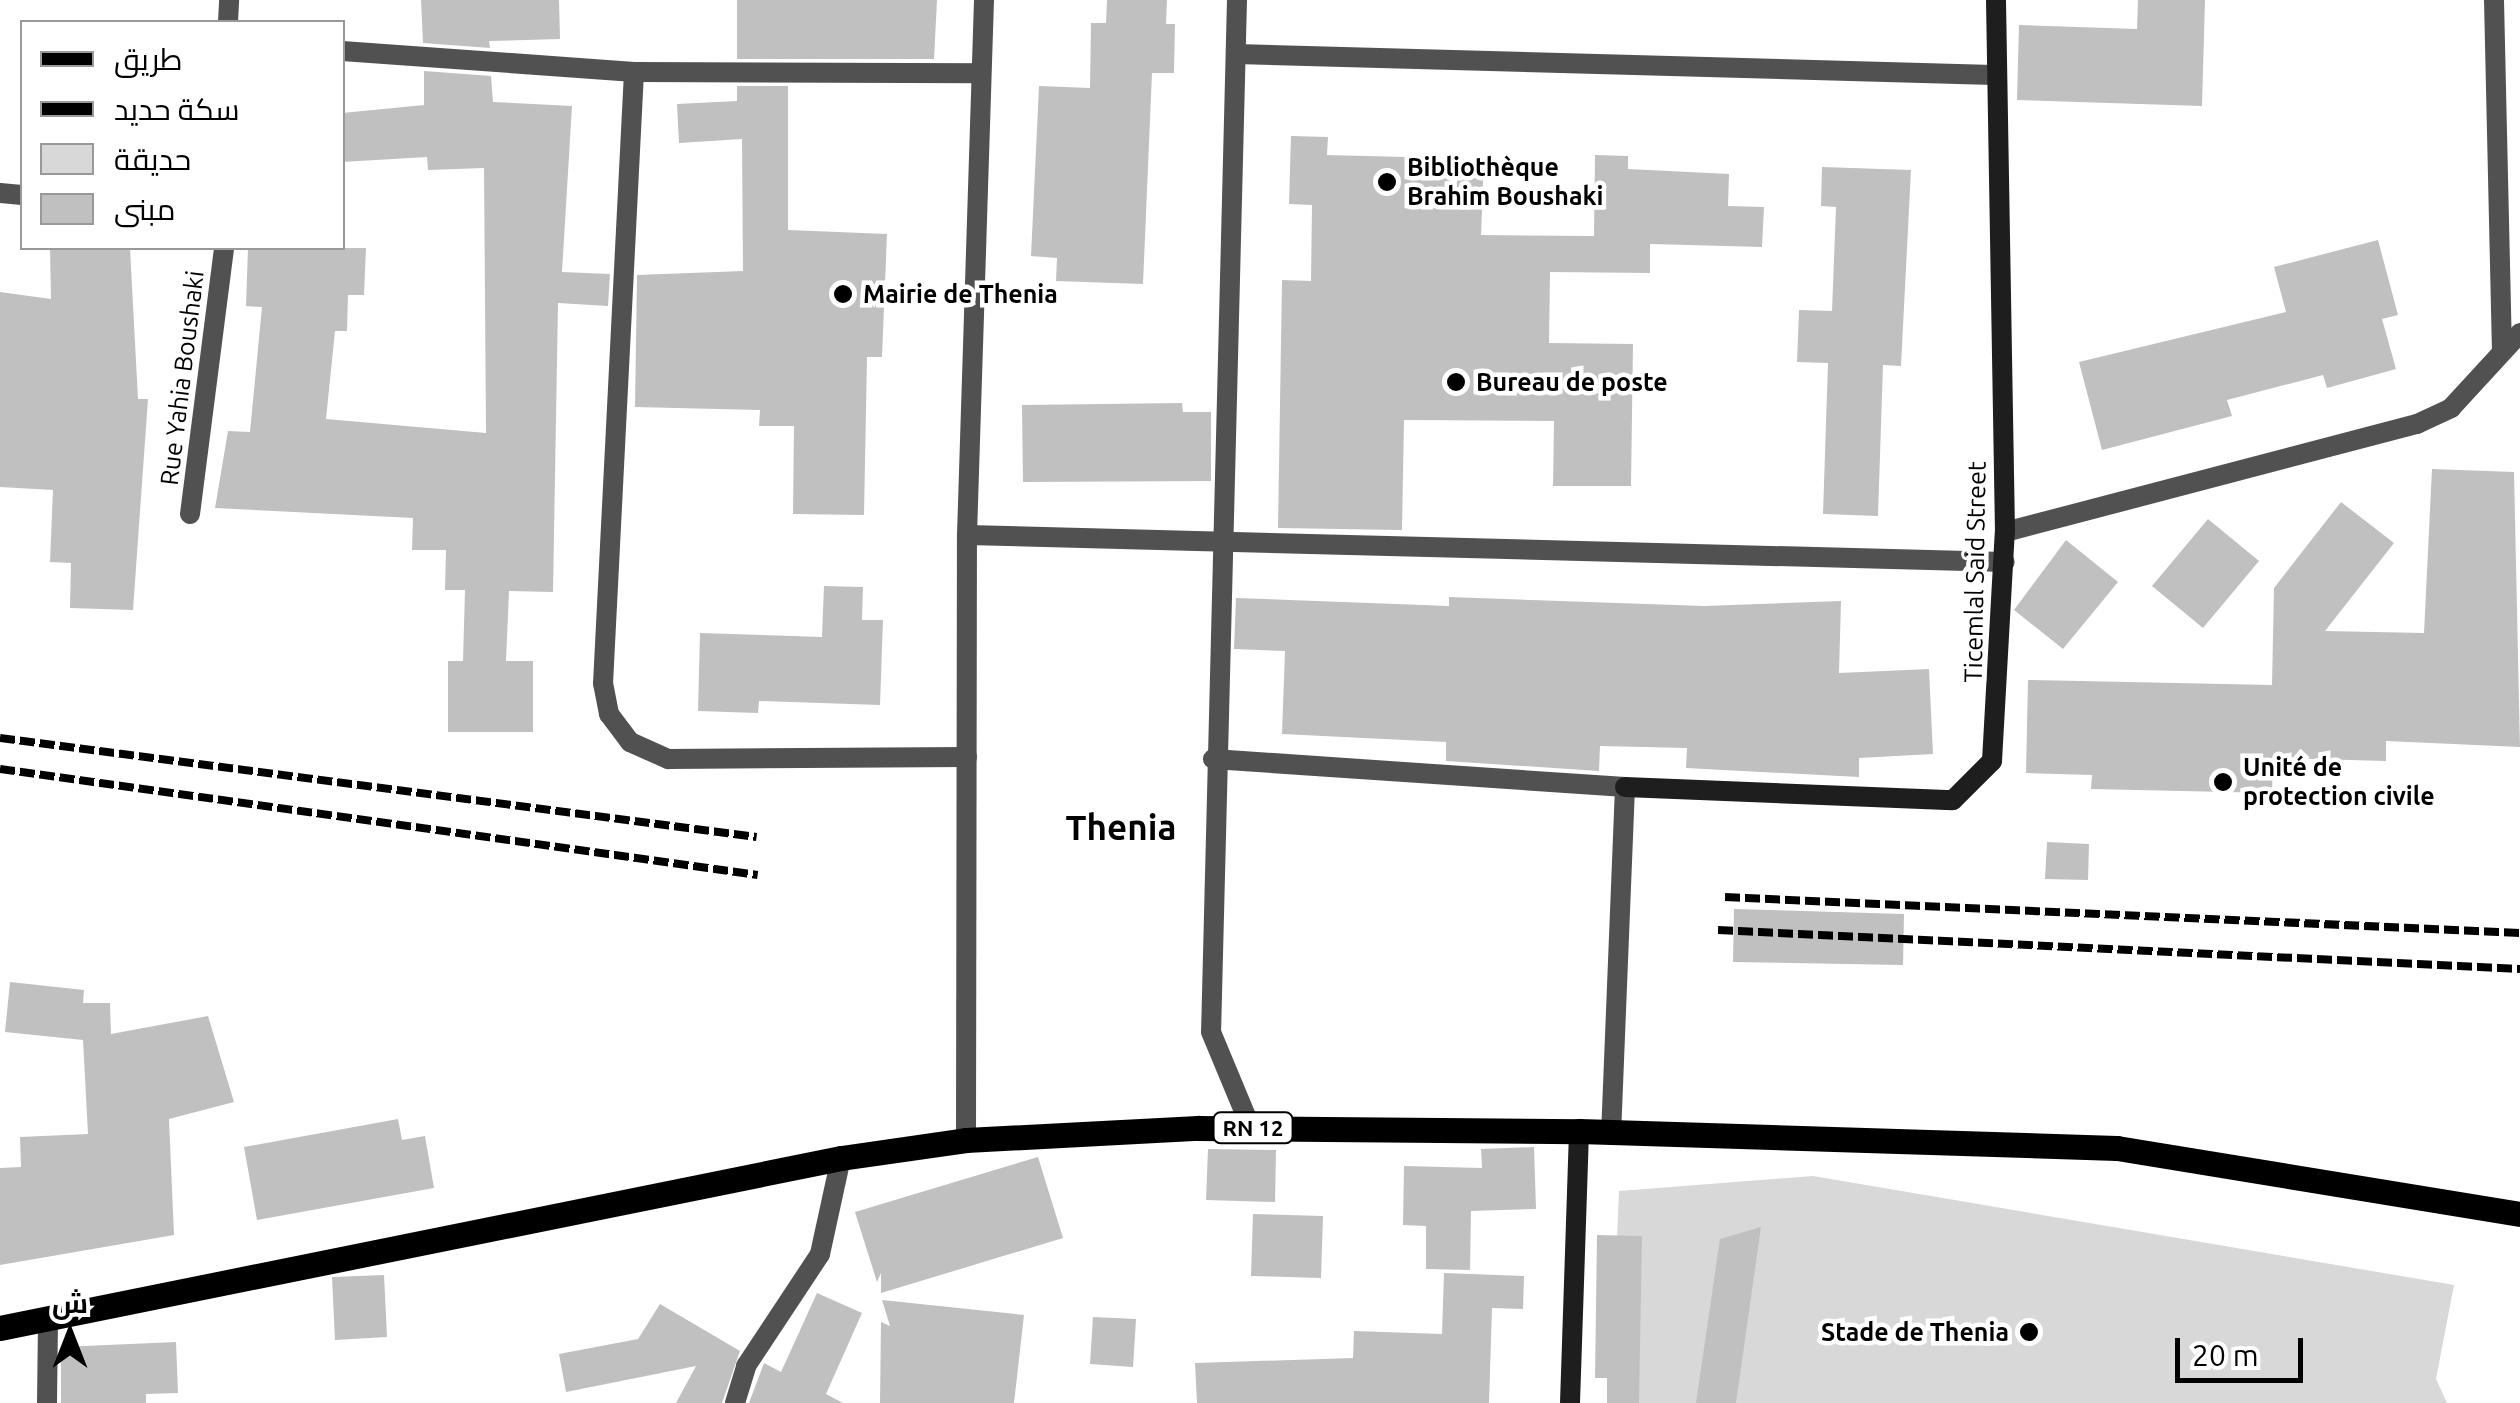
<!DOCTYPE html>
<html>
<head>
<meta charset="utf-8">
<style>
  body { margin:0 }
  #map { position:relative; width:2520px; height:1403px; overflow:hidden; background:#fff; font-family:Ubuntu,Cairo,sans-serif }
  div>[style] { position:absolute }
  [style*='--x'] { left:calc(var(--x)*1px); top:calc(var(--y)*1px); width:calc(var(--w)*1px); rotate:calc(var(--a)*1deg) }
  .green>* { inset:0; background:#d8d8d8 }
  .building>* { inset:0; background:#c0c0c0 }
  .street>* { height:20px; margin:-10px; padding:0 10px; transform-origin:10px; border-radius:10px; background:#515151 }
  .secondary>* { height:20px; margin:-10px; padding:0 10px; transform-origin:10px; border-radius:10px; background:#1e1e1e }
  .primary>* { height:25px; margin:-12.5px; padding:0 12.5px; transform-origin:12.5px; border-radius:12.5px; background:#000 }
  .rail>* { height:8px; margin-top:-4px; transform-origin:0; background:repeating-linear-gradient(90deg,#000 0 15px,transparent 0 20px) }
  .dots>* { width:28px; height:28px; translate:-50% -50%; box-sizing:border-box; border:5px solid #fff; border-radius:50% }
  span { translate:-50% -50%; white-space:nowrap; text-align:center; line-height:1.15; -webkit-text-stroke:9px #fff; paint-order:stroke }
  .shield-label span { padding:2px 8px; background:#fff; border:2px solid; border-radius:8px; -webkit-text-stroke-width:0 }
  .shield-label { font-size:22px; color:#000; font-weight:700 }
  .poi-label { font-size:25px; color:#000; font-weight:700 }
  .left { translate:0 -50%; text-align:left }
  .right { translate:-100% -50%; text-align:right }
  .street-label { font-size:25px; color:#000 }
  .district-label { font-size:35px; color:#000; font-weight:700 }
  .legend { position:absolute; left:20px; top:20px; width:325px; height:230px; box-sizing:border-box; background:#fff; border:2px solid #999; margin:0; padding:12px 18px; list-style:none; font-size:30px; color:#000 }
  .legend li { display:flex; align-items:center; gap:20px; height:50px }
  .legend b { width:50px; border:2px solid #999 }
  .north { position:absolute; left:20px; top:1283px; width:100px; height:100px; -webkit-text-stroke:8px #fff; paint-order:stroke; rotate:0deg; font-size:28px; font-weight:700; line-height:40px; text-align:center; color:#000 }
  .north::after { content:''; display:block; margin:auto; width:35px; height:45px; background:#000; clip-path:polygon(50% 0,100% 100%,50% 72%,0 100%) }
  .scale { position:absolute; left:2175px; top:1338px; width:128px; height:45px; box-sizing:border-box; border:5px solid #000; border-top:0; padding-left:12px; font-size:30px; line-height:35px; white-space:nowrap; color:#000; -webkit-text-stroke:8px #fff; paint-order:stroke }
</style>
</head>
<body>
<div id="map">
  <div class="green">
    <div style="clip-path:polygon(1813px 1176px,2454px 1285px,2436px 1379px,2447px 1403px,1610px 1403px,1619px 1191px)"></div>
  </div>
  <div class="building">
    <div style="clip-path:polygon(421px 0,559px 0,560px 39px,489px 41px,490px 48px,423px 43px)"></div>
    <div style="clip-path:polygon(737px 0,937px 0,934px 59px,737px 59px)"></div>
    <div style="clip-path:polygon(1107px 0,1167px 0,1166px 24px,1175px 24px,1174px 73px,1152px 73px,1143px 284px,1056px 281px,1057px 258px,1031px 256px,1039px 86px,1090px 88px,1091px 23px,1106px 23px)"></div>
    <div style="clip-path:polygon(2138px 0,2205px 0,2202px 106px,2017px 100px,2019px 25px,2137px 29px)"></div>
    <div style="clip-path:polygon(424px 71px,491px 76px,493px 102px,572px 106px,562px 272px,610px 274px,608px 306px,558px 303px,553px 592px,509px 591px,506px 661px,533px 661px,533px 732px,448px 732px,448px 661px,463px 661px,465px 590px,445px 590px,446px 550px,412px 550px,413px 518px,215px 508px,228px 431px,250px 432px,262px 307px,246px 306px,248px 248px,366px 248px,364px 295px,348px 295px,347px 331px,335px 331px,326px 419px,486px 433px,484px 168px,428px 170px,427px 157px,342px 162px,342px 113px,424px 105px)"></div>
    <div style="clip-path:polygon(737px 86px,788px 86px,788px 230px,887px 234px,882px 357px,867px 357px,864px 515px,793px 514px,794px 426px,759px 426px,760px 410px,635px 407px,637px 275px,743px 271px,742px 139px,679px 143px,677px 104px,737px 101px)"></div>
    <div style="clip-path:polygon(1291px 136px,1328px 137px,1327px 155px,1484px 159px,1481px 235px,1594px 236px,1595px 155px,1628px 156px,1628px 169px,1729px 174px,1728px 206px,1764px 207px,1762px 247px,1650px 244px,1650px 273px,1550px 272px,1549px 343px,1633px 344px,1631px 486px,1553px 486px,1554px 421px,1404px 420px,1402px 530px,1278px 528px,1282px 280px,1311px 281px,1312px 205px,1289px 204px)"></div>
    <div style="clip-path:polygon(1822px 167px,1911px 170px,1901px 366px,1883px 365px,1878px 516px,1823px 514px,1828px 363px,1797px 362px,1799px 310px,1832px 311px,1836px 207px,1821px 206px)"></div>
    <div style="clip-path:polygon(2378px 240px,2398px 315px,2382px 319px,2396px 369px,2327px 388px,2323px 375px,2227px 400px,2232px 416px,2102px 450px,2079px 362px,2286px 312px,2274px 267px)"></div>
    <div style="clip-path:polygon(50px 248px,130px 248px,138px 399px,148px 399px,133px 610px,70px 608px,71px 563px,50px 562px,53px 490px,0 487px,0 292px,51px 299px)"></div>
    <div style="clip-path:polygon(1182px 403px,1183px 412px,1211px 412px,1211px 481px,1023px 482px,1022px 405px)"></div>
    <div style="clip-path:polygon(2432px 469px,2514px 472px,2520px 747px,2386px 741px,2386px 761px,2273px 758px,2272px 793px,2091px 789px,2092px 775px,2026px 773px,2028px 680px,2272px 685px,2274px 588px,2341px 502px,2394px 543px,2325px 631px,2424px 633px)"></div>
    <div style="clip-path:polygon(2208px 519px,2259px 561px,2203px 628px,2152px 586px)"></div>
    <div style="clip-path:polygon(2066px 540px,2118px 582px,2063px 649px,2014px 610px)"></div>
    <div style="clip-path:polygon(824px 586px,863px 587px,862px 620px,883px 620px,880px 705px,759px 701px,758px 713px,698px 711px,700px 633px,822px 637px)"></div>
    <div style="clip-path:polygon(1449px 597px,1704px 606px,1841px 601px,1839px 673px,1929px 669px,1933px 754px,1859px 758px,1859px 777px,1686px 768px,1687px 748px,1600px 746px,1599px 771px,1446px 761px,1446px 742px,1282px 734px,1285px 651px,1234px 649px,1236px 598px,1449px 606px)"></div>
    <div style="clip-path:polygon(2047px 842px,2089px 844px,2088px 880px,2045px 879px)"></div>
    <div style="clip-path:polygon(1734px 909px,1904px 914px,1903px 965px,1733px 962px)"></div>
    <div style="clip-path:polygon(10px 982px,84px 990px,83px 1003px,110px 1003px,111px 1034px,208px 1016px,234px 1102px,169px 1119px,174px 1235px,0 1265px,0 1168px,21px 1167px,20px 1137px,88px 1134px,83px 1040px,5px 1032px)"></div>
    <div style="clip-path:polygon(398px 1119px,402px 1140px,425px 1136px,434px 1188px,257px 1220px,244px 1147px)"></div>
    <div style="clip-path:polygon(1534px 1147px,1536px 1209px,1471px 1211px,1470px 1270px,1426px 1269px,1426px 1226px,1403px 1225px,1404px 1166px,1482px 1168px,1481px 1149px)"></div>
    <div style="clip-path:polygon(1208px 1149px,1276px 1150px,1275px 1202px,1206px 1200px)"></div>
    <div style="clip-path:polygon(1038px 1157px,1063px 1238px,881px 1293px,881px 1273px,877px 1282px,855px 1212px)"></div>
    <div style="clip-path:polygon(1253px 1214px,1323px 1216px,1321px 1278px,1251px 1276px)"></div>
    <div style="clip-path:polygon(1761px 1227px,1736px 1403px,1696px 1403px,1720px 1239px)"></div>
    <div style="clip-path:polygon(1597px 1235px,1642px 1236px,1639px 1403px,1607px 1403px,1607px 1378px,1595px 1378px)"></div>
    <div style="clip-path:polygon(1444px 1273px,1524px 1276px,1523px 1309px,1492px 1308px,1489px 1403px,1197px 1403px,1195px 1363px,1353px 1358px,1354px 1331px,1442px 1334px)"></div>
    <div style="clip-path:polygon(384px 1275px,387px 1337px,335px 1340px,332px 1277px)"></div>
    <div style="clip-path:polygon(817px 1293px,862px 1313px,826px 1394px,843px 1403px,749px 1403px,764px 1363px,781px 1372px)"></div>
    <div style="clip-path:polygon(882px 1300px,1024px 1315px,1014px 1403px,880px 1403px,881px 1322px,890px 1326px)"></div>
    <div style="clip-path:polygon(660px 1304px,740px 1351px,722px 1403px,676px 1403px,696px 1366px,566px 1392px,559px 1354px,638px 1339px)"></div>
    <div style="clip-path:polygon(1093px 1317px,1136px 1319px,1133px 1367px,1090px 1364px)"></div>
    <div style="clip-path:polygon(176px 1342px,178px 1393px,146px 1394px,146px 1403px,61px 1403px,61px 1347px)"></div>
  </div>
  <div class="street">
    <div style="--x:1237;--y:0;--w:1032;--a:91.44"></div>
    <div style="--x:1211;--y:1032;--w:104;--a:67.4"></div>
    <div style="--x:2494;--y:0;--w:350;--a:88.7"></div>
    <div style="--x:228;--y:22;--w:22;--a:-87"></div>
    <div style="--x:342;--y:51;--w:293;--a:4.1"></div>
    <div style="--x:634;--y:72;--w:346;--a:0.2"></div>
    <div style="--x:1236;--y:54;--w:758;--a:1.59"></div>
    <div style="--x:634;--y:72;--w:612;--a:92.9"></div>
    <div style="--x:603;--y:683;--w:32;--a:79"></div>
    <div style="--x:609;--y:714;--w:35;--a:53"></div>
    <div style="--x:630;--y:742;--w:42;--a:24.1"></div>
    <div style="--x:668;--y:759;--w:299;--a:-0.4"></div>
    <div style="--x:0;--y:193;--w:22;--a:5"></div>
    <div style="--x:190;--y:514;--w:268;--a:-82.7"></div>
    <div style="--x:2005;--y:532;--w:426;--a:-14.7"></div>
    <div style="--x:2417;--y:424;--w:38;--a:-25"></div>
    <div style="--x:2451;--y:408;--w:102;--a:-47.4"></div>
    <div style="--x:967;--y:535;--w:1038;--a:1.49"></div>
    <div style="--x:1213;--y:759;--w:413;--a:3.9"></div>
    <div style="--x:1625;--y:787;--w:345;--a:92.3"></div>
    <div style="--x:966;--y:1140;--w:605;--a:-89.91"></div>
    <div style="--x:967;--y:535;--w:535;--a:-88.18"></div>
    <div style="--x:47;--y:1403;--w:80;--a:-89.3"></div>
    <div style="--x:735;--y:1403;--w:39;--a:-73"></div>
    <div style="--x:746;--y:1366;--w:134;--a:-56.5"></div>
    <div style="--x:820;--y:1254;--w:98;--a:-77.7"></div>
  </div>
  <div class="secondary">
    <div style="--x:1625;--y:787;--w:328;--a:2.3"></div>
    <div style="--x:1953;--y:800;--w:55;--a:-45"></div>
    <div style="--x:1992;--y:761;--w:229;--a:-86.8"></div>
    <div style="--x:2005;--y:532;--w:532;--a:-90.97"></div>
    <div style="--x:1570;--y:1403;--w:272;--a:-88.1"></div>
  </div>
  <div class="primary">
    <div style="--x:0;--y:1328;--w:858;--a:-11.43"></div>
    <div style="--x:841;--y:1158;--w:126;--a:-8.2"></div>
    <div style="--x:966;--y:1140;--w:232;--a:-3"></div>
    <div style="--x:1198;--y:1128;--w:381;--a:0.5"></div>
    <div style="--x:1579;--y:1131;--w:538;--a:1.81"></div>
    <div style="--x:2117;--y:1148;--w:408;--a:9.3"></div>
  </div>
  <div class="rail">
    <div style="--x:0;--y:738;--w:763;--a:7.45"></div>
    <div style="--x:0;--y:769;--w:765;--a:7.96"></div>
    <div style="--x:1725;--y:897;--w:796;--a:2.59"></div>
    <div style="--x:1718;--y:930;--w:803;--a:2.78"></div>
  </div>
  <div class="dots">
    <div style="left:1387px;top:182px;background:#000"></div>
    <div style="left:843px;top:294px;background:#000"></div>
    <div style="left:1456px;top:382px;background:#000"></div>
    <div style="left:2223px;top:782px;background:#000"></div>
    <div style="left:2029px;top:1332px;background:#000"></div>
  </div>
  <div class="shield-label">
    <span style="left:1253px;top:1128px">RN 12</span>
  </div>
  <div class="poi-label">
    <span class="left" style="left:1407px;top:182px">Bibliothèque<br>Brahim Boushaki</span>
    <span class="left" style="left:863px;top:294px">Mairie de Thenia</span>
    <span class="left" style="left:1476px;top:382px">Bureau de poste</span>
    <span class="left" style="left:2243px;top:782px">Unité de<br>protection civile</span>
    <span class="right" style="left:2009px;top:1332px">Stade de Thenia</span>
  </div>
  <div class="street-label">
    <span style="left:182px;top:378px;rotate:-83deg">Rue Yahia Boushaki</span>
    <span style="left:1975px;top:572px;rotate:-89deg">Ticemlal Said Street</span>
  </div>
  <div class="district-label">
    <span style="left:1121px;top:827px">Thenia</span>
  </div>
  <ul class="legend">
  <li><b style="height:12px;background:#000"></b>طريق</li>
  <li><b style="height:12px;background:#000"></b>سكة حديد</li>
  <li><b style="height:28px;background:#d8d8d8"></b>حديقة</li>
  <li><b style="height:28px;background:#c0c0c0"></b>مبنى</li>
  </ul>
  <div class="north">ش</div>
  <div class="scale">20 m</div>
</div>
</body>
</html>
